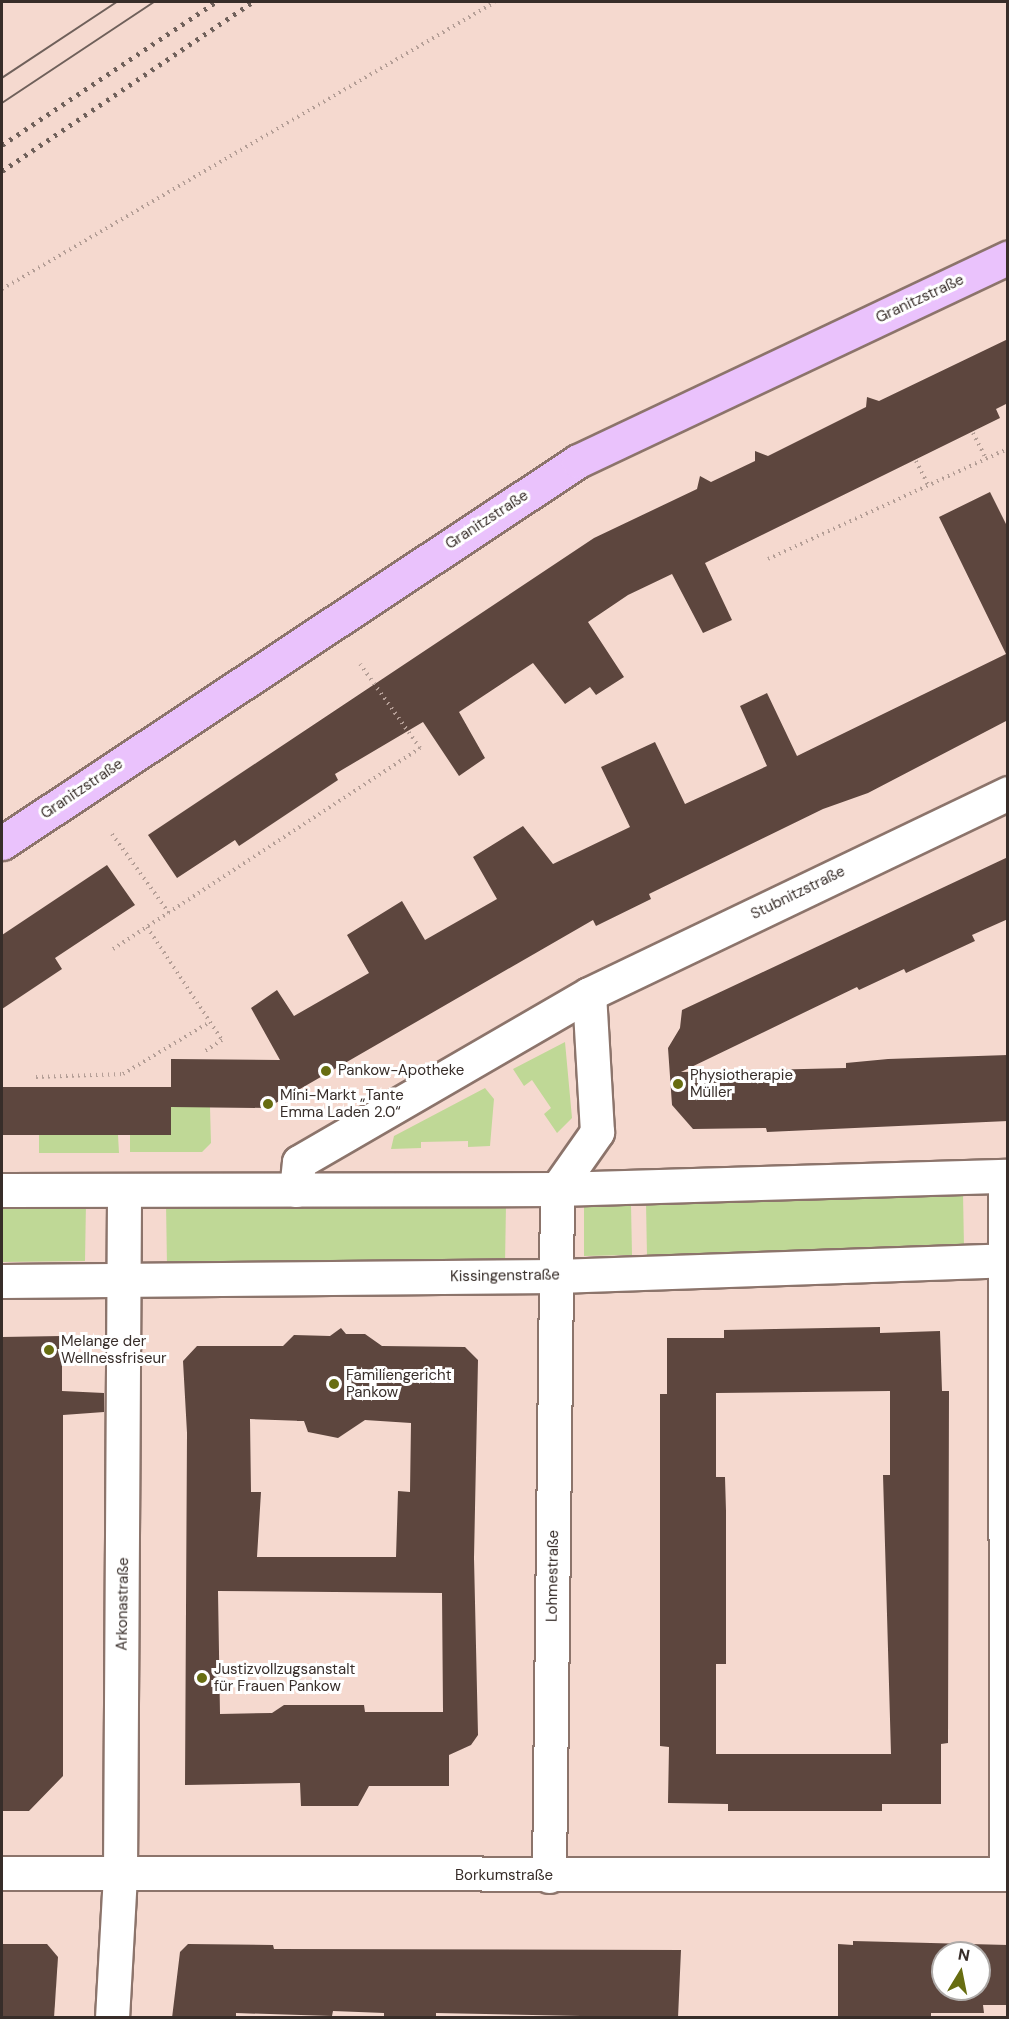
<!DOCTYPE html>
<html>
<head>
<meta charset="utf-8">
<style>
  body { margin:0 }
  #map { position:relative; width:1009px; height:2019px; overflow:hidden; background:#f5d9cf; font-family:"DM Sans",sans-serif }
  div>[style] { position:absolute }
  [style*='--x'] { left:calc(var(--x)*1px); top:calc(var(--y)*1px); width:calc(var(--w)*1px); rotate:calc(var(--a)*1deg) }
  .green>* { inset:0; background:#bfd896 }
  .building>* { inset:0; background:#5d463e }
  .path>* { height:4px; margin-top:-2px; transform-origin:0; background:repeating-linear-gradient(90deg,#b49e96 0 1.5px,transparent 0 6px) }
  .roads { filter:drop-shadow(2px 0 #8c746b) drop-shadow(-2px 0 #8c746b) drop-shadow(0 2px #8c746b) drop-shadow(0 -2px #8c746b) }
  .minor>* { height:33px; margin:-16.5px; padding:0 16.5px; transform-origin:16.5px; border-radius:16.5px; background:#fff }
  .major>* { height:33px; margin:-16.5px; padding:0 16.5px; transform-origin:16.5px; border-radius:16.5px; background:#eac2fc }
  .tram>* { height:1.5px; margin:-0.75px; padding:0 0.75px; transform-origin:0.75px; border-radius:0.75px; background:#6f605a }
  .rail>* { height:4.5px; margin-top:-2.25px; transform-origin:0; background:repeating-linear-gradient(90deg,#6f605a 0 3px,transparent 0 9px) }
  .dots>* { width:16px; height:16px; translate:-50% -50%; box-sizing:border-box; border:3px solid #fff; border-radius:50% }
  span { translate:-50% -50%; white-space:nowrap; text-align:center; line-height:1.15; -webkit-text-stroke:6px #fff; paint-order:stroke }
  .street-label { font-size:15px; color:#372d29 }
  .poi-label { font-size:15px; color:#372d29 }
  .left { translate:0 -50%; text-align:left }
  .frame { position:absolute; inset:0; border:3px solid #372d29; pointer-events:none }
  .north { position:absolute; left:931px; top:1941px; width:60px; height:60px; box-sizing:border-box; background:#fff; border:2px solid #afaba9; border-radius:50%; rotate:10deg; font-size:16px; font-weight:700; line-height:24px; text-align:center; color:#372d29 }
  .north::after { content:''; display:block; margin:auto; width:21px; height:27px; background:#676d11; clip-path:polygon(50% 0,100% 100%,50% 72%,0 100%) }
</style>
</head>
<body>
<div id="map">
  <div class="green">
    <div style="clip-path:polygon(565px 1042px,572px 1118px,557px 1133px,544px 1114px,551px 1108px,532px 1080px,524px 1086px,513px 1069px)"></div>
    <div style="clip-path:polygon(485px 1088px,494px 1099px,490px 1146px,468px 1147px,468px 1141px,421px 1142px,421px 1148px,391px 1149px,394px 1136px)"></div>
    <div style="clip-path:polygon(171px 1107px,210px 1107px,211px 1143px,202px 1152px,130px 1152px,130px 1135px,171px 1135px)"></div>
    <div style="clip-path:polygon(39px 1135px,118px 1135px,119px 1153px,39px 1153px)"></div>
    <div style="clip-path:polygon(963px 1193px,964px 1248px,647px 1257px,646px 1202px)"></div>
    <div style="clip-path:polygon(2px 1202px,86px 1202px,85px 1261px,2px 1262px)"></div>
    <div style="clip-path:polygon(166px 1203px,506px 1204px,505px 1264px,167px 1267px)"></div>
    <div style="clip-path:polygon(584px 1205px,631px 1205px,632px 1255px,584px 1256px)"></div>
  </div>
  <div class="building">
    <div style="clip-path:polygon(1008px 339px,1008px 403px,996px 409px,1000px 418px,705px 563px,732px 620px,703px 633px,672px 574px,628px 595px,588px 622px,624px 677px,596px 695px,590px 687px,565px 704px,533px 663px,459px 712px,485px 758px,459px 776px,423px 722px,335px 774px,338px 780px,239px 846px,235px 840px,177px 878px,148px 835px,594px 538px,697px 489px,700px 476px,711px 482px,755px 461px,755px 451px,768px 456px,866px 407px,867px 397px,879px 401px)"></div>
    <div style="clip-path:polygon(990px 492px,1008px 528px,1008px 720px,868px 793px,823px 809px,649px 894px,651px 899px,596px 926px,593px 920px,267px 1108px,171px 1107px,171px 1135px,2px 1135px,2px 1087px,171px 1087px,171px 1059px,280px 1060px,251px 1008px,277px 990px,294px 1016px,369px 973px,347px 935px,402px 901px,425px 940px,497px 899px,473px 857px,523px 826px,553px 864px,630px 827px,601px 767px,655px 742px,685px 804px,767px 766px,740px 706px,767px 693px,797px 756px,1006px 654px,939px 517px)"></div>
    <div style="clip-path:polygon(1008px 857px,1008px 919px,972px 935px,975px 941px,906px 973px,904px 969px,859px 990px,857px 987px,681px 1072px,846px 1068px,846px 1063px,888px 1059px,1008px 1055px,1008px 1121px,767px 1132px,766px 1128px,693px 1129px,672px 1105px,668px 1048px,680px 1028px,682px 1010px)"></div>
    <div style="clip-path:polygon(107px 865px,135px 905px,55px 958px,62px 969px,2px 1009px,2px 935px)"></div>
    <div style="clip-path:polygon(evenodd,880px 1327px,880px 1333px,940px 1331px,942px 1391px,949px 1391px,948px 1743px,941px 1744px,941px 1804px,882px 1804px,882px 1811px,728px 1811px,728px 1804px,668px 1803px,669px 1747px,660px 1746px,660px 1394px,667px 1394px,667px 1338px,724px 1338px,724px 1330px,880px 1327px,890px 1391px,890px 1475px,883px 1475px,891px 1754px,716px 1754px,716px 1664px,726px 1664px,726px 1511px,725px 1477px,716px 1477px,716px 1393px,890px 1391px)"></div>
    <div style="clip-path:polygon(evenodd,341px 1328px,346px 1334px,365px 1334px,382px 1346px,465px 1347px,478px 1360px,474px 1558px,478px 1735px,471px 1745px,449px 1755px,449px 1786px,369px 1786px,358px 1806px,301px 1806px,300px 1783px,185px 1785px,187px 1433px,183px 1361px,197px 1346px,283px 1346px,294px 1335px,330px 1336px,341px 1328px,250px 1419px,304px 1421px,308px 1432px,338px 1438px,365px 1420px,411px 1423px,410px 1492px,398px 1491px,396px 1557px,257px 1557px,261px 1492px,251px 1492px,250px 1419px,341px 1328px,218px 1591px,442px 1593px,443px 1712px,365px 1712px,364px 1705px,284px 1705px,272px 1713px,220px 1714px,218px 1591px)"></div>
    <div style="clip-path:polygon(62px 1336px,62px 1391px,104px 1393px,104px 1412px,63px 1415px,63px 1776px,29px 1811px,2px 1811px,2px 1337px)"></div>
    <div style="clip-path:polygon(evenodd,853px 1941px,1008px 1945px,1008px 2005px,983px 2005px,984px 2013px,931px 2013px,931px 2018px,838px 2018px,838px 1944px,853px 1945px,853px 1941px,943px 1953px,979px 1953px,979px 1989px,943px 1989px,943px 1953px)"></div>
    <div style="clip-path:polygon(2px 1944px,47px 1944px,58px 1957px,54px 2018px,2px 2018px)"></div>
    <div style="clip-path:polygon(188px 1944px,273px 1945px,274px 1949px,681px 1950px,678px 2018px,436px 2013px,436px 2018px,384px 2018px,384px 2013px,333px 2011px,332px 2016px,236px 2013px,236px 2018px,172px 2018px,180px 1952px)"></div>
  </div>
  <div class="path">
    <div style="--x:2;--y:289;--w:570;--a:-30.21"></div>
    <div style="--x:973;--y:433;--w:29;--a:63"></div>
    <div style="--x:916;--y:461;--w:27;--a:63"></div>
    <div style="--x:768;--y:559;--w:263;--a:-24.7"></div>
    <div style="--x:112;--y:834;--w:97;--a:54.2"></div>
    <div style="--x:147;--y:927;--w:136;--a:56.4"></div>
    <div style="--x:222;--y:1040;--w:20;--a:147"></div>
    <div style="--x:113;--y:949;--w:367;--a:-33.2"></div>
    <div style="--x:420;--y:748;--w:103;--a:-125.5"></div>
    <div style="--x:36;--y:1077;--w:87;--a:-2"></div>
    <div style="--x:123;--y:1074;--w:101;--a:-30.9"></div>
  </div>
  <div class="roads">
    <div class="minor">
      <div style="--x:1005;--y:1176;--w:698;--a:89.92"></div>
      <div style="--x:2;--y:1190;--w:555;--a:-0.1"></div>
      <div style="--x:557;--y:1189;--w:451;--a:-1.7"></div>
      <div style="--x:296;--y:1190;--w:28;--a:-84"></div>
      <div style="--x:299;--y:1162;--w:335;--a:-30.1"></div>
      <div style="--x:589;--y:994;--w:465;--a:-25.6"></div>
      <div style="--x:2;--y:1281;--w:555;--a:-0.52"></div>
      <div style="--x:557;--y:1276;--w:451;--a:-2"></div>
      <div style="--x:2;--y:1873;--w:1006;--a:0.06"></div>
      <div style="--x:549;--y:1876;--w:687;--a:-89.33"></div>
      <div style="--x:557;--y:1189;--w:70;--a:-54.9"></div>
      <div style="--x:597;--y:1132;--w:138;--a:-93.3"></div>
      <div style="--x:112;--y:2018;--w:145;--a:-86.8"></div>
      <div style="--x:120;--y:1873;--w:682;--a:-89.66"></div>
    </div>
    <div class="major">
      <div style="--x:2;--y:843;--w:691;--a:-33.55"></div>
      <div style="--x:578;--y:461;--w:476;--a:-25.3"></div>
    </div>
  </div>
  <div class="tram">
    <div style="--x:2;--y:78;--w:138;--a:-33.5"></div>
    <div style="--x:2;--y:103;--w:182;--a:-33.6"></div>
  </div>
  <div class="rail">
    <div style="--x:2;--y:145;--w:257;--a:-33.8"></div>
    <div style="--x:2;--y:171;--w:303;--a:-34"></div>
  </div>
  <div class="dots">
    <div style="left:326px;top:1071px;background:#676d11"></div>
    <div style="left:678px;top:1084px;background:#676d11"></div>
    <div style="left:268px;top:1104px;background:#676d11"></div>
    <div style="left:49px;top:1350px;background:#676d11"></div>
    <div style="left:334px;top:1384px;background:#676d11"></div>
    <div style="left:202px;top:1678px;background:#676d11"></div>
  </div>
  <div class="street-label">
    <span style="left:920px;top:299px;rotate:-25deg">Granitzstraße</span>
    <span style="left:487px;top:520px;rotate:-33deg">Granitzstraße</span>
    <span style="left:82px;top:789px;rotate:-34deg">Granitzstraße</span>
    <span style="left:798px;top:893px;rotate:-26deg">Stubnitzstraße</span>
    <span style="left:505px;top:1276px;rotate:-1deg">Kissingenstraße</span>
    <span style="left:553px;top:1576px;rotate:-89deg">Lohmestraße</span>
    <span style="left:123px;top:1604px;rotate:-89deg">Arkonastraße</span>
    <span style="left:504px;top:1876px">Borkumstraße</span>
  </div>
  <div class="poi-label">
    <span class="left" style="left:338px;top:1071px">Pankow-Apotheke</span>
    <span class="left" style="left:690px;top:1084px">Physiotherapie<br>Müller</span>
    <span class="left" style="left:280px;top:1104px">Mini-Markt „Tante<br>Emma Laden 2.0“</span>
    <span class="left" style="left:61px;top:1350px">Melange der<br>Wellnessfriseur</span>
    <span class="left" style="left:346px;top:1384px">Familiengericht<br>Pankow</span>
    <span class="left" style="left:214px;top:1678px">Justizvollzugsanstalt<br>für Frauen Pankow</span>
  </div>
  <div class="frame"></div>
  <div class="north">N</div>
</div>
</body>
</html>
